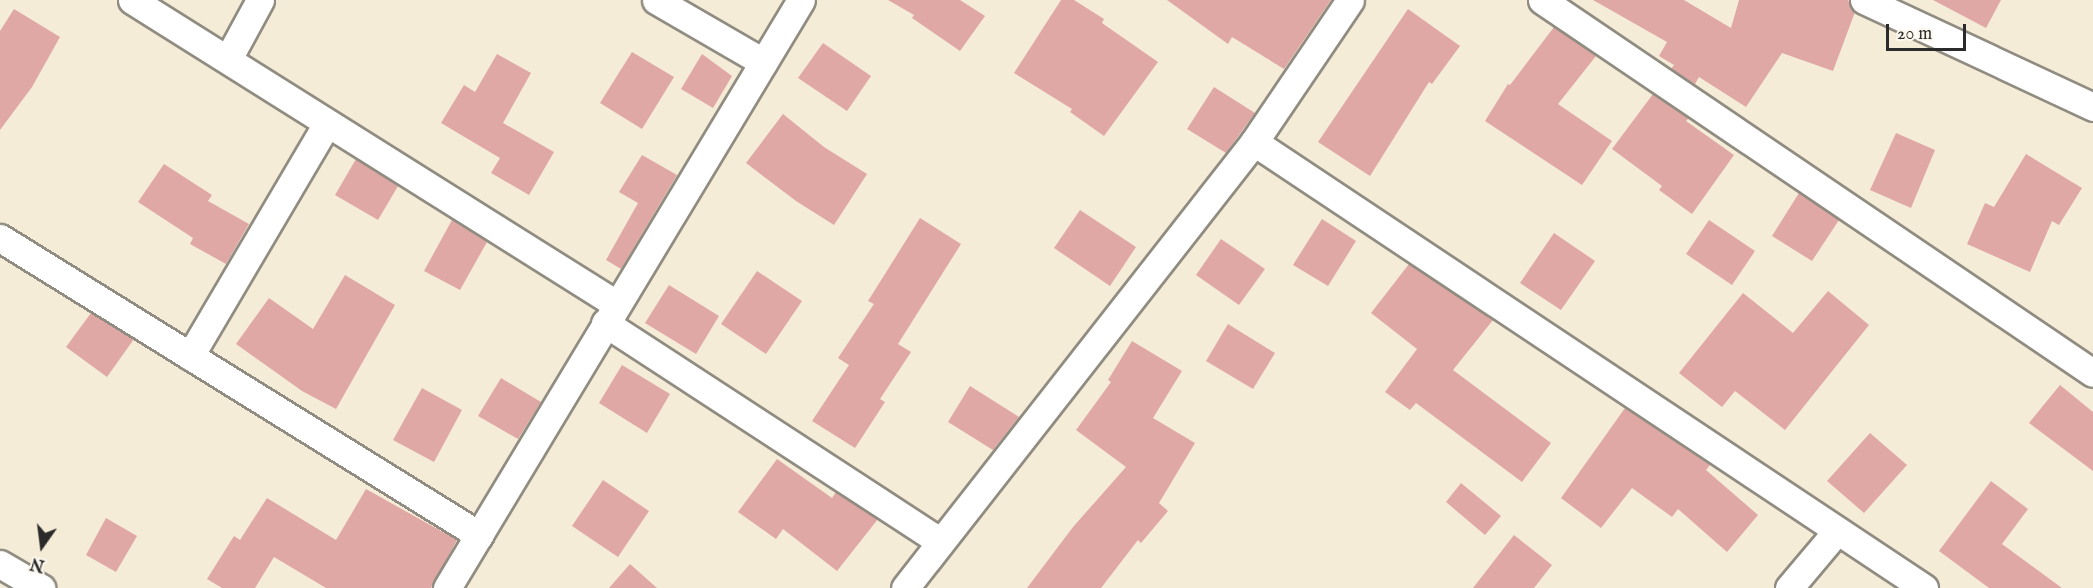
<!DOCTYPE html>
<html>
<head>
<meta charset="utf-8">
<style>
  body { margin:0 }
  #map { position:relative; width:2093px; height:588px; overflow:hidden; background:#f5ecd7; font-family:"IM FELL English",serif }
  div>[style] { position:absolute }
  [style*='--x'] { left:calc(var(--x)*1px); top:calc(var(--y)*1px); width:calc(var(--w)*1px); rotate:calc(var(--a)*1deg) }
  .building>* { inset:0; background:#e0a8a5 }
  .roads { filter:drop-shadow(2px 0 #908c81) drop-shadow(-2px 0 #908c81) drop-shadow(0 2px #908c81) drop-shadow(0 -2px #908c81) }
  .street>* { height:27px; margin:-13.5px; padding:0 13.5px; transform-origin:13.5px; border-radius:13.5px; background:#fff }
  span { translate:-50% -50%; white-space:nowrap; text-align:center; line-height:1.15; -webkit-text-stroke:4.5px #fbf7ec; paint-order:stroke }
  .north { position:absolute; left:12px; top:516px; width:60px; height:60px; -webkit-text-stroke:4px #fbf7ec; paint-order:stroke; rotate:194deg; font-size:16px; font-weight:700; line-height:24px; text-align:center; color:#2b2b2b }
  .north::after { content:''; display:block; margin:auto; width:21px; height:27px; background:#2b2b2b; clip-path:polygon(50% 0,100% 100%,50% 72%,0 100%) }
  .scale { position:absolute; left:1886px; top:24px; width:80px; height:27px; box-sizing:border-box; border:3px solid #2b2b2b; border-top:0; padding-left:8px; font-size:18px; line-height:21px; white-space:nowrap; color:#2b2b2b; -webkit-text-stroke:4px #fbf7ec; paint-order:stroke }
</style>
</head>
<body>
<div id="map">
  <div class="building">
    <div style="clip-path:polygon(888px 0,960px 0,985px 16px,960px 51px,912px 18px,914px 15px)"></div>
    <div style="clip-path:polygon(1061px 0,1074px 0,1104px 19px,1102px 23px,1158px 62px,1104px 136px,1070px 112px,1072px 109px,1014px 73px)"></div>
    <div style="clip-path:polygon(1167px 0,1331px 0,1284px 69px,1232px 37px,1228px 44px)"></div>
    <div style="clip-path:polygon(1593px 0,1684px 0,1731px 28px,1739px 0,1848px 0,1855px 12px,1833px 71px,1782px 53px,1746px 107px,1699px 77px,1695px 84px,1671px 69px,1674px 65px,1659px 56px,1667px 42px)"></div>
    <div style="clip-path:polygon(1933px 0,2001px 0,1986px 28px)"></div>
    <div style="clip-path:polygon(14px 9px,60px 37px,32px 87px,0 130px,0 31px)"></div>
    <div style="clip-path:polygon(1408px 9px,1460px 46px,1432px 84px,1429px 82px,1370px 176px,1318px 142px)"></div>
    <div style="clip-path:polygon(1554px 27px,1596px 56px,1558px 104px,1612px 141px,1582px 185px,1485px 121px,1508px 84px,1510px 85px)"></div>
    <div style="clip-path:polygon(823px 43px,871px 76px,847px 111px,798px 78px)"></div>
    <div style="clip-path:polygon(632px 52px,674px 77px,642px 129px,600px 103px)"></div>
    <div style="clip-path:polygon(497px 54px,531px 73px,503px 123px,554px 152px,529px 195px,491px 173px,500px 158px,441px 123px,464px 85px,475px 92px)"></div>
    <div style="clip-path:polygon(702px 54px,732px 76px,713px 108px,681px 89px)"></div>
    <div style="clip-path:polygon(1214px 87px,1255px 113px,1226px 153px,1187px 129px)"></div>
    <div style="clip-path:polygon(1653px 94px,1689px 118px,1686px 121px,1734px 155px,1692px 214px,1659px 190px,1662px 186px,1612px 149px)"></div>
    <div style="clip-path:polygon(783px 114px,824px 147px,867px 174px,834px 225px,796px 201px,746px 163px)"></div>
    <div style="clip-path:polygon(1896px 133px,1935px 150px,1911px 208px,1870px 190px)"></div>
    <div style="clip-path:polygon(2026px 154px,2082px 188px,2059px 225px,2052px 221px,2030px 272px,1967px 244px,1985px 203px,1994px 207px)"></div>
    <div style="clip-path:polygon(642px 155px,677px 175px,621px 269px,606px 260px,638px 203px,619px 192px)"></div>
    <div style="clip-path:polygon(356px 159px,398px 186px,378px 220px,335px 195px)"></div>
    <div style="clip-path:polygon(164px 164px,212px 195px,208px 201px,249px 224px,226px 264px,190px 244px,193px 238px,138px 202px)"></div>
    <div style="clip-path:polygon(1799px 193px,1839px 220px,1812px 261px,1772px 236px)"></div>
    <div style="clip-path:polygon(1080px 210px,1136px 247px,1110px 286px,1054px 248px)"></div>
    <div style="clip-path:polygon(920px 218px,961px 244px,898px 344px,911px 352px,880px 399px,885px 402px,855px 448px,812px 421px,849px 365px,838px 358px,874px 304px,868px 301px)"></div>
    <div style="clip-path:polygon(1322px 219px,1356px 241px,1328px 286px,1293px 265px)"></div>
    <div style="clip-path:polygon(452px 220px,487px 242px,460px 290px,424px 271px)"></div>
    <div style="clip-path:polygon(1709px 220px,1755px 251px,1732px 285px,1686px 254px)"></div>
    <div style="clip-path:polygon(1554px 233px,1595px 261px,1561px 310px,1520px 283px)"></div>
    <div style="clip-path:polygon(1221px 239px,1265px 269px,1239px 305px,1196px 275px)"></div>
    <div style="clip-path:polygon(1409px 264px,1493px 320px,1453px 370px,1551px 443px,1522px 482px,1416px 403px,1410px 410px,1385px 392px,1417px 349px,1371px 313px)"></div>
    <div style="clip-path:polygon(757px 271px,802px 301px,766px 354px,721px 324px)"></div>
    <div style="clip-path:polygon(345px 275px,395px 305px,336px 409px,302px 391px,236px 344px,269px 298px,313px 329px)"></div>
    <div style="clip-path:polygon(669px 285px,719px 316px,696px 354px,645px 323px)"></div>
    <div style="clip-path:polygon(1828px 291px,1869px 325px,1785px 430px,1735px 391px,1722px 407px,1679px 373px,1743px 293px,1793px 333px)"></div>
    <div style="clip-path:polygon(91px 313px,134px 339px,107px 377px,66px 347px)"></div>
    <div style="clip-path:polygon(1228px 324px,1275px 353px,1253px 389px,1206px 361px)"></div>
    <div style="clip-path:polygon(1132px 341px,1182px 371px,1153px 418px,1195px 443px,1159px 503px,1168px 511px,1141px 543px,1138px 540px,1101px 588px,1027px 588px,1073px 527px,1126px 467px,1076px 430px,1111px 382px,1108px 380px)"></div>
    <div style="clip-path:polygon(622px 365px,670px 394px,647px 433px,599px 403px)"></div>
    <div style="clip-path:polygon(501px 378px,541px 402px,518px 439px,478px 416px)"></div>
    <div style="clip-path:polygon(2060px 385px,2093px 412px,2093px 471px,2029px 423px)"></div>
    <div style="clip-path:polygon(970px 386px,1019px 417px,993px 450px,948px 422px)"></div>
    <div style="clip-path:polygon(422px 388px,462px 410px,434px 462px,393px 440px)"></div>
    <div style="clip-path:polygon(1625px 408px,1710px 465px,1706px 470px,1758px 515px,1727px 552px,1678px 509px,1672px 517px,1632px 488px,1601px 528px,1561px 498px)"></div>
    <div style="clip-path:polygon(1870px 433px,1907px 465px,1864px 513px,1827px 481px)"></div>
    <div style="clip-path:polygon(777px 459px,832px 498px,836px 492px,878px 519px,837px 571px,783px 529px,776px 539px,738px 512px)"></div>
    <div style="clip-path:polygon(603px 480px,649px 511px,618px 557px,572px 526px)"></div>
    <div style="clip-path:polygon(1991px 481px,2028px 509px,2002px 544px,2062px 588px,1989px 588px,1939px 551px)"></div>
    <div style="clip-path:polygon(1461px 483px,1501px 516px,1485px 535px,1446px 502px)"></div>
    <div style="clip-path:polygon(366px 489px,457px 540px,431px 588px,326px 588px,274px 557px,255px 588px,222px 588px,207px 579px,234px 536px,240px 540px,267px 498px,336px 540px)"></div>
    <div style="clip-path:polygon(106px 518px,137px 536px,116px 572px,86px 555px)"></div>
    <div style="clip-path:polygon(1514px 535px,1552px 565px,1534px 588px,1473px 588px)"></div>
    <div style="clip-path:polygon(630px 564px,657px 588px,609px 588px)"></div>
  </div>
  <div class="roads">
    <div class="street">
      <div style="--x:132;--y:0;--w:572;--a:32.13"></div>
      <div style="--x:656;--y:0;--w:124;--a:30.1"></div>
      <div style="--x:1542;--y:0;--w:665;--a:34.1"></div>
      <div style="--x:1864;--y:0;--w:253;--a:25"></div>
      <div style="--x:228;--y:59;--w:67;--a:-61.5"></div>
      <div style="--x:1254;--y:142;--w:805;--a:33.65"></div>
      <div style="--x:0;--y:238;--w:564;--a:31.8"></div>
      <div style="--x:605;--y:323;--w:400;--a:33.1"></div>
      <div style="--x:190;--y:356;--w:270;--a:-59.5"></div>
      <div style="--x:0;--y:564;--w:48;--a:30.3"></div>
      <div style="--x:447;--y:588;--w:686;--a:-58.95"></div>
      <div style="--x:905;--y:588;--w:566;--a:-51.96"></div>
      <div style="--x:1254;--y:142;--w:171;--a:-55.9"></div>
      <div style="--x:1789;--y:588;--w:75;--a:-49.9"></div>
    </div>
  </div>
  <div class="north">N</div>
  <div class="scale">20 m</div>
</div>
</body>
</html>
